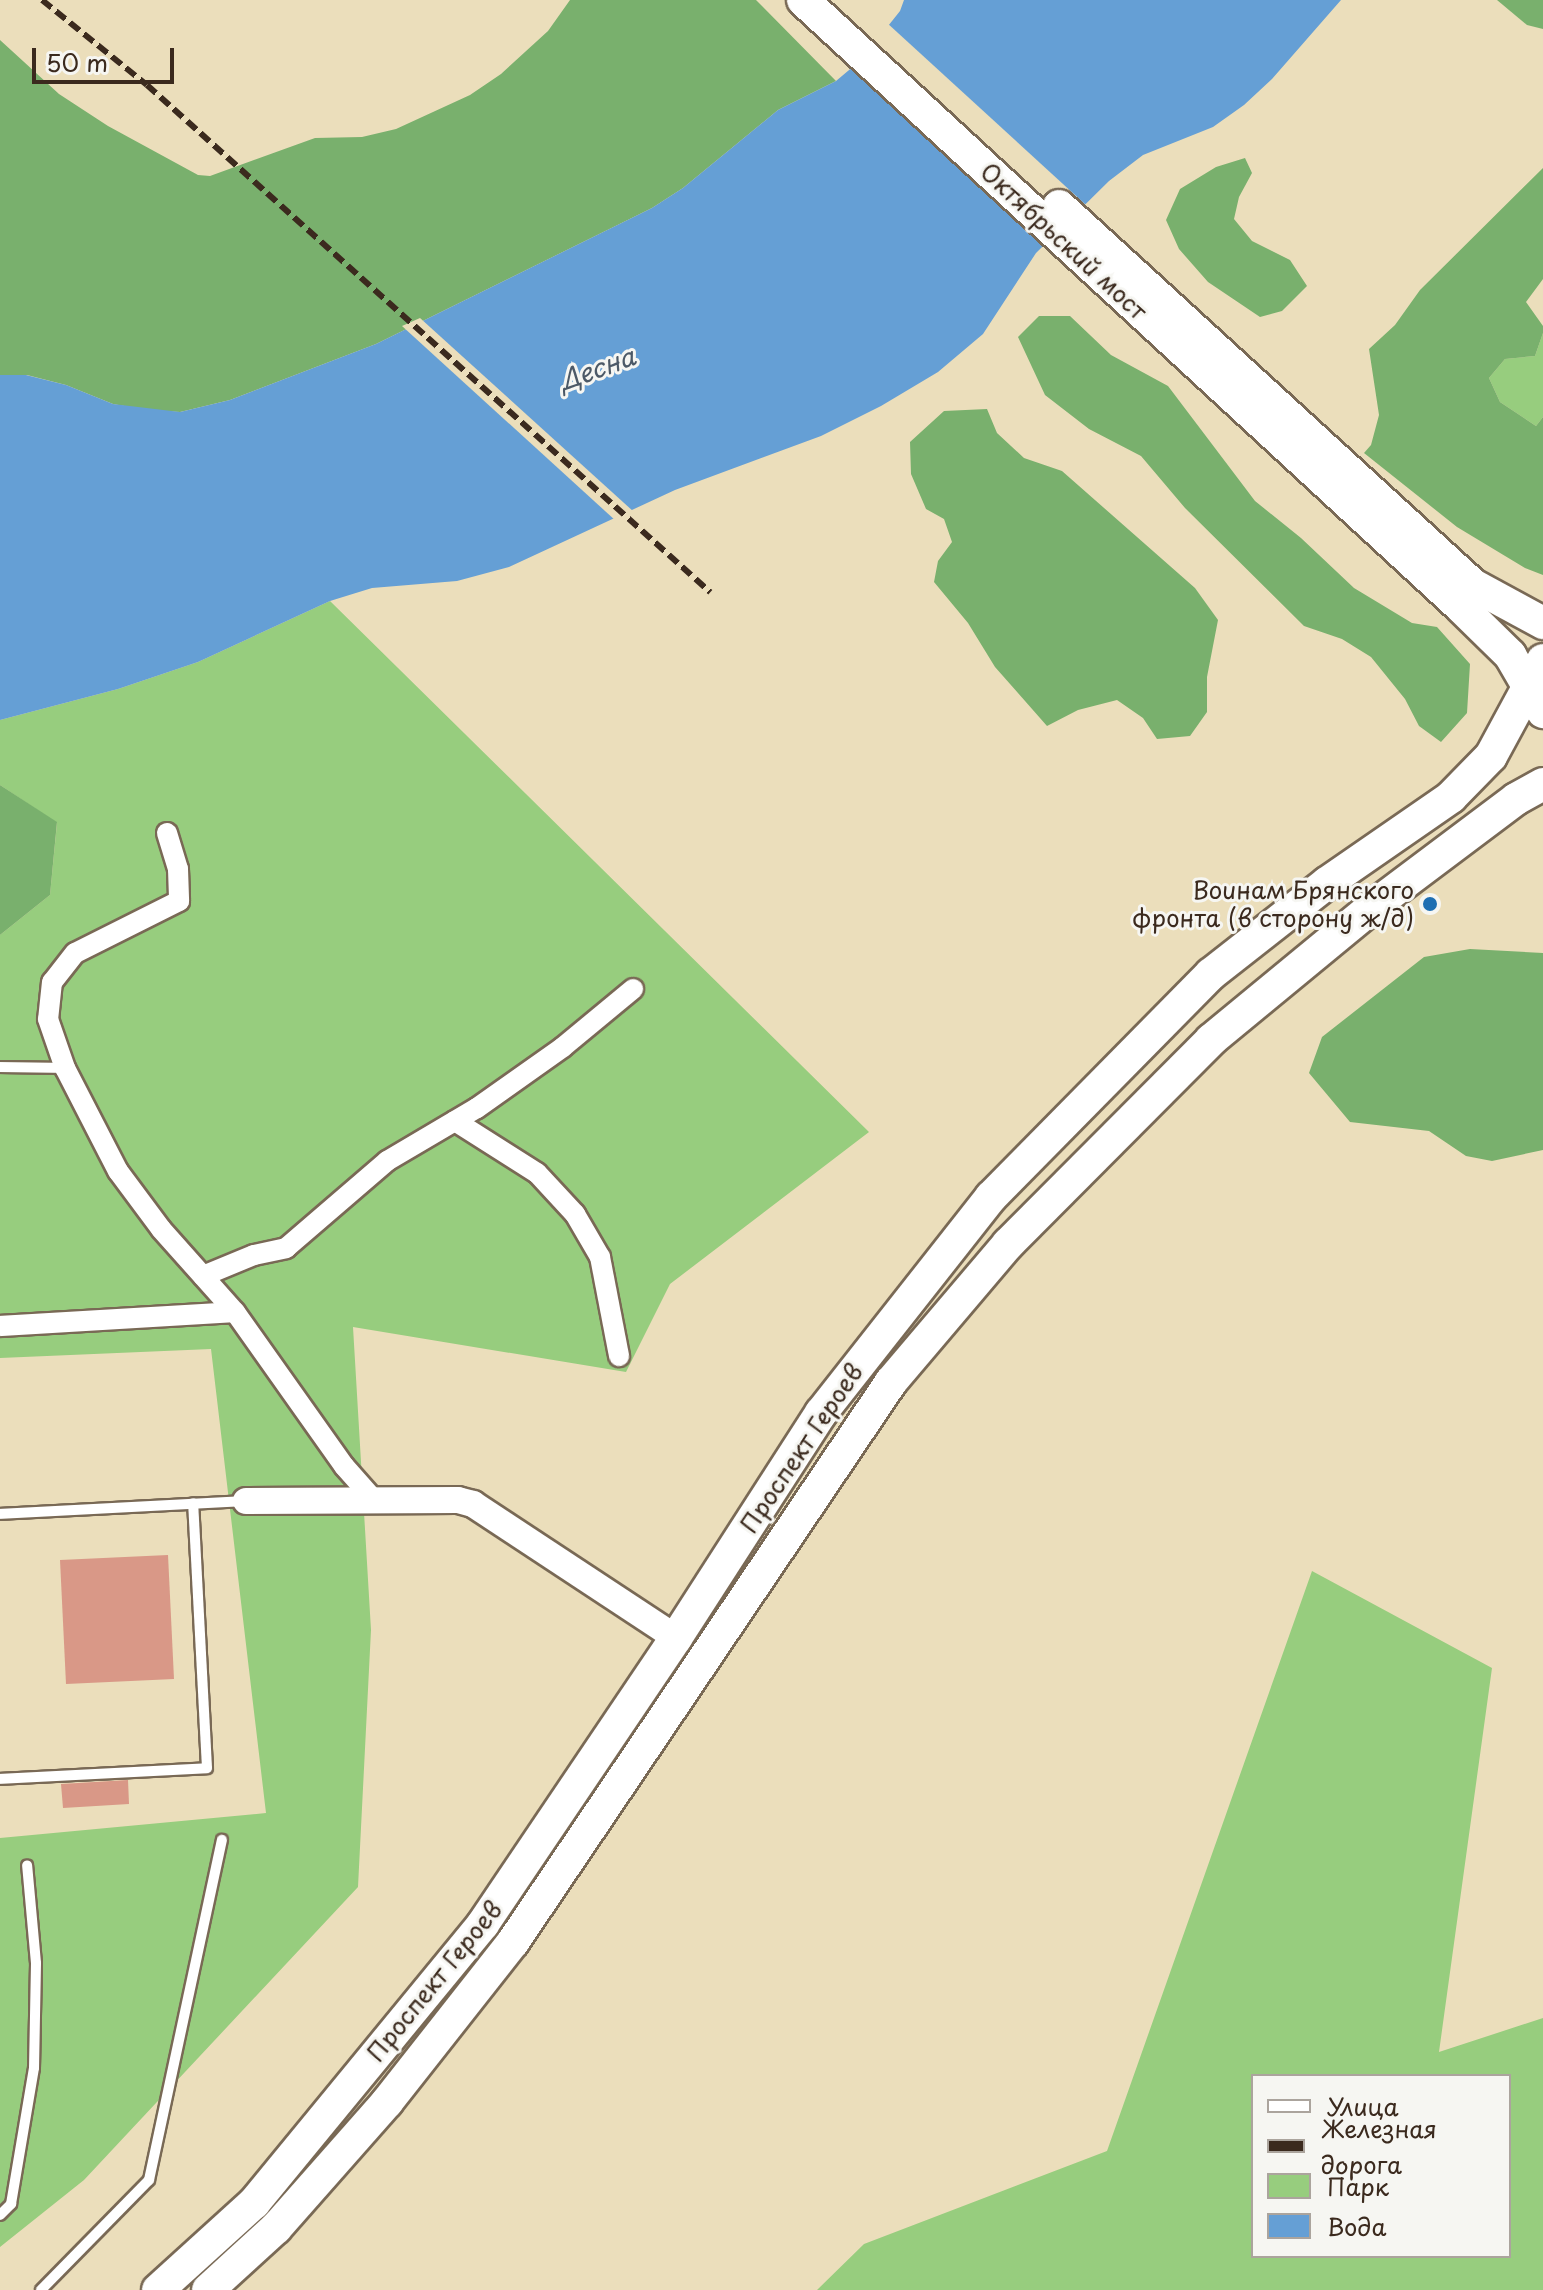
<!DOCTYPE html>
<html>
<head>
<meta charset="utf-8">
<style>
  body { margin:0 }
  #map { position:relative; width:1543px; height:2290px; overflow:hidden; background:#ebdebb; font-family:"Playpen Sans",sans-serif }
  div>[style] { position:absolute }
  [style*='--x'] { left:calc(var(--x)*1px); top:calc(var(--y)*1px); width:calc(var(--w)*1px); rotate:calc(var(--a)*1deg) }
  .green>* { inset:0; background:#97cd7e }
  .forest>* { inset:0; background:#79b06d }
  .water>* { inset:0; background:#659fd5 }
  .pier>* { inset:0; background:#ebdebb }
  .building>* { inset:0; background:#d99887 }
  .roads { filter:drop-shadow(2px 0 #796955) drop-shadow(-2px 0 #796955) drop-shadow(0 2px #796955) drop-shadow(0 -2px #796955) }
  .service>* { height:10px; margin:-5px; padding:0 5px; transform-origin:5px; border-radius:5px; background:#fff }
  .minor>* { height:20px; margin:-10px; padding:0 10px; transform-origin:10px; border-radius:10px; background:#fff }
  .tertiary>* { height:26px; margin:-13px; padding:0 13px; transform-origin:13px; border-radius:13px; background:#fff }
  .primary>* { height:32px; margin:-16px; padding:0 16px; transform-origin:16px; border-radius:16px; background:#fff }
  .rail>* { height:6px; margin-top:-3px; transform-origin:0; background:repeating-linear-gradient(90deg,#3b2a1e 0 12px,transparent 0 18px) }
  .dots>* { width:22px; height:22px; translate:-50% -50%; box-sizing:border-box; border:4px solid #f6f6f2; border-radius:50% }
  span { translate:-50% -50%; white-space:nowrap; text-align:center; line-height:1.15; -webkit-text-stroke:6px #f6f6f2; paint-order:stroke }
  .street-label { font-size:24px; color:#3b2a1e }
  .poi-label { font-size:24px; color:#3b2a1e }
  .right { translate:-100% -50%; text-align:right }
  .water-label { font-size:26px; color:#4c5967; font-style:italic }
  .legend { position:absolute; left:1251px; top:2074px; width:260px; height:184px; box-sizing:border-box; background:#f6f6f2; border:2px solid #aba49d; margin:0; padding:10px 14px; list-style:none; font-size:24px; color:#3b2a1e }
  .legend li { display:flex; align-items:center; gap:16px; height:40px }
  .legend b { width:40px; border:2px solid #aba49d }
  .scale { position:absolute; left:32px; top:48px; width:142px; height:36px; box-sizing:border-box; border:4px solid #3b2a1e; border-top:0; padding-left:10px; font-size:24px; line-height:28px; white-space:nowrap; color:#3b2a1e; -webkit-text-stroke:6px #f6f6f2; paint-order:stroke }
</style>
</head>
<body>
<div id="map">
  <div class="green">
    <div style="clip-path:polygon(1543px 333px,1543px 417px,1536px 426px,1500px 402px,1489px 378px,1505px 359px,1535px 356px)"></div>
    <div style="clip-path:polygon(330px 601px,869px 1132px,670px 1284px,626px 1372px,353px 1327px,371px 1630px,358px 1887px,84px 2180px,0 2247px,0 1838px,266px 1813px,211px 1349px,0 1358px,0 935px,50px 895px,57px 823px,0 785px,0 720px,118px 689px,198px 662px)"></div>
    <div style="clip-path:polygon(evenodd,1312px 1571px,1492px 1668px,1439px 2052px,1543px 2018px,1543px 2290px,817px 2290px,864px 2244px,1107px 2151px,1312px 1571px,1253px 2076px,1509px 2076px,1509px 2256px,1253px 2256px,1253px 2076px)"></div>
  </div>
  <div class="forest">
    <div style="clip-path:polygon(570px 0,756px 0,836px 81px,778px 110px,683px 188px,652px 208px,376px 344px,230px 400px,180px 412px,147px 410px,113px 404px,66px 385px,27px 375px,0 375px,0 40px,59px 94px,108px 126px,198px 175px,210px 176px,315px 138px,362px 137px,396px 129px,470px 95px,501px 74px,548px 31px)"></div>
    <div style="clip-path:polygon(1497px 0,1543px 0,1543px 29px,1527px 25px)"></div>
    <div style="clip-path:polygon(1245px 158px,1252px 173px,1239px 197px,1234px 219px,1252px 241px,1290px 260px,1307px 286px,1282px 311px,1260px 317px,1208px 282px,1179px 249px,1166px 220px,1180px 189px,1216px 167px)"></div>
    <div style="clip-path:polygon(1543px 168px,1543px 279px,1526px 302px,1543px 326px,1543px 333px,1535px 356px,1505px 359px,1489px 378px,1500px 402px,1536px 426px,1543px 417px,1543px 575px,1525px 568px,1457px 527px,1364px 453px,1371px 445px,1379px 415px,1369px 349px,1395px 325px,1420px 290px)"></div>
    <div style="clip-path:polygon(1039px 316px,1070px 316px,1111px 355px,1168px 386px,1255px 501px,1301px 538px,1354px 588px,1412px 623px,1437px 627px,1470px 664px,1467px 713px,1441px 742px,1419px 726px,1405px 699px,1371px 657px,1342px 639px,1304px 626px,1185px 508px,1141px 456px,1089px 429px,1045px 395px,1018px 337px)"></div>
    <div style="clip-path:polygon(987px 409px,997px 433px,1024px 458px,1062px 471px,1195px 588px,1218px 620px,1207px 677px,1207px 712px,1190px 736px,1157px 739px,1143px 718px,1117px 700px,1078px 710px,1047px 726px,995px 667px,968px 623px,934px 582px,938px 561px,952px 542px,944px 519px,926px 509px,911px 474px,910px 442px,944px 411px)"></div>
    <div style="clip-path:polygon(0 785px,57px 822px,50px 895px,0 935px)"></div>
    <div style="clip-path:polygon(1470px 949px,1543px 953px,1543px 1150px,1492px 1161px,1466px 1156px,1429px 1131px,1350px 1122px,1309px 1073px,1322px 1037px,1424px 957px)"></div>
  </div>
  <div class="water">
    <div style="clip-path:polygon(904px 0,1341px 0,1272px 79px,1244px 105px,1213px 127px,1143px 155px,1109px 181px,1036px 253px,983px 334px,938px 372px,881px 406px,821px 436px,675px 490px,509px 567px,457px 581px,372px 588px,330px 601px,198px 662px,118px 689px,0 720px,0 375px,26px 375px,66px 385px,113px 404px,180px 412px,230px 400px,376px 344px,652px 208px,683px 188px,778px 110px,836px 81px,861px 60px,900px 11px)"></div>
  </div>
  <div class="pier">
    <div style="clip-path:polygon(886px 22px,1087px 206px,1048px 247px,858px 57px)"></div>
    <div style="clip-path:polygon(420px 318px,634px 512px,616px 521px,402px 326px)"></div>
  </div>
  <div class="building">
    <div style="clip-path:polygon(168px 1555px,174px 1679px,66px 1684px,60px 1560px)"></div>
    <div style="clip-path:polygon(128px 1780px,129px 1804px,63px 1808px,61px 1784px)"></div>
  </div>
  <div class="roads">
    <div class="service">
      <div style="--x:0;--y:1067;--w:65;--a:0.9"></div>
      <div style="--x:0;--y:1514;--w:246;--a:-3"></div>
      <div style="--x:0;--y:1779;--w:207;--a:-3"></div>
      <div style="--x:207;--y:1768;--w:265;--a:-93"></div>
      <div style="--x:0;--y:2215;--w:16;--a:-45"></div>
      <div style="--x:11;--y:2204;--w:138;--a:-80.4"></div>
      <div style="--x:34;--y:2068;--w:105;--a:-88.9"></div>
      <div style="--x:36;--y:1963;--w:98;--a:-95.2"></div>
      <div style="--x:41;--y:2290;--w:154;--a:-45.5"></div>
      <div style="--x:149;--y:2180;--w:348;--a:-77.9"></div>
    </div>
    <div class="minor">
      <div style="--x:167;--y:833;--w:38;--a:73"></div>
      <div style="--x:178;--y:869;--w:32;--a:88"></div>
      <div style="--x:179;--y:901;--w:116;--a:153.4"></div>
      <div style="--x:75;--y:953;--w:37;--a:128"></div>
      <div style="--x:52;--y:982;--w:37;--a:96"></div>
      <div style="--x:48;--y:1019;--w:52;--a:70.9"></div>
      <div style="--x:65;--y:1068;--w:116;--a:62.8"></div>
      <div style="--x:118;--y:1171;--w:72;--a:53.4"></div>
      <div style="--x:161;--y:1229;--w:111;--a:48.3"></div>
      <div style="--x:235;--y:1312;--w:189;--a:54.7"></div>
      <div style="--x:344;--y:1466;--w:48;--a:48.4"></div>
      <div style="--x:455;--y:1121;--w:97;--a:32.4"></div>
      <div style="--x:537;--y:1173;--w:56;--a:47.2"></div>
      <div style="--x:575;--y:1214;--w:50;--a:59.8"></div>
      <div style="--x:600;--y:1257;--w:101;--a:79.1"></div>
      <div style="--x:203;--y:1276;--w:55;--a:-22.4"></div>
      <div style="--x:254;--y:1255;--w:33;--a:-12"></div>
      <div style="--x:286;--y:1248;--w:133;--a:-40.7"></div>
      <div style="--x:387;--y:1161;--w:104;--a:-30.5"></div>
      <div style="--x:477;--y:1108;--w:105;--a:-35.3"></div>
      <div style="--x:563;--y:1047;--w:91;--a:-39.6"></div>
      <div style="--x:0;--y:1326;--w:235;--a:-3.4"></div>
    </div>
    <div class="tertiary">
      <div style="--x:246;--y:1501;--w:212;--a:-0.3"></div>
      <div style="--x:458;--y:1500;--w:16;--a:15"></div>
      <div style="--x:473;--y:1504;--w:243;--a:33.4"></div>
    </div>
    <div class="primary">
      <div style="--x:803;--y:0;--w:895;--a:42.69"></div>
      <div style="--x:1461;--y:607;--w:69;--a:44.4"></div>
      <div style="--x:1510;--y:655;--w:66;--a:59.9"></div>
      <div style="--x:1059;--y:206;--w:561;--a:42.47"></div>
      <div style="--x:1473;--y:585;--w:80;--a:28.5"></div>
      <div style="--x:158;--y:2290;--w:130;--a:-42.2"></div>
      <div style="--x:254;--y:2203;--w:361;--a:-50.6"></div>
      <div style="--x:483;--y:1924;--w:345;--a:-56"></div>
      <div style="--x:676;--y:1638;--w:268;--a:-57.2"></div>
      <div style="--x:821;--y:1413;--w:275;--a:-51.8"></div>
      <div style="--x:991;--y:1197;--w:313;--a:-45.4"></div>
      <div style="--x:1211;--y:974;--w:147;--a:-38.1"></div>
      <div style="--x:1327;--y:883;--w:151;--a:-34.7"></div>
      <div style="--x:1451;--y:797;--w:57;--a:-45.7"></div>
      <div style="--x:1491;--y:756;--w:109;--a:-61.6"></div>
      <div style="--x:208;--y:2290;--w:92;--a:-42.4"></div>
      <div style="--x:276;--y:2228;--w:168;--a:-48.6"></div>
      <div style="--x:387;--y:2102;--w:204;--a:-51.8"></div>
      <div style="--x:513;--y:1942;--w:676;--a:-55.98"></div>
      <div style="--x:891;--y:1382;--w:181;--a:-49.7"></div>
      <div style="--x:1008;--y:1244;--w:288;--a:-45.1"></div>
      <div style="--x:1211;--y:1040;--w:207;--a:-39.5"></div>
      <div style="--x:1371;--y:908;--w:181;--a:-36.9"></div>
      <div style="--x:1516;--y:799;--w:31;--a:-29"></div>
    </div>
  </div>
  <div class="rail">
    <div style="--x:42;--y:0;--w:135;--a:39"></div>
    <div style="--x:147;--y:85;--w:758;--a:42"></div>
  </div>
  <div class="dots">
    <div style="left:1430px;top:904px;background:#1f6fb2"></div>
  </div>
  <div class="street-label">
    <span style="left:1064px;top:241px;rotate:43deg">Октябрьский мост</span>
    <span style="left:801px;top:1448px;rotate:-56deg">Проспект Героев</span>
    <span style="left:434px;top:1981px;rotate:-51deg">Проспект Героев</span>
  </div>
  <div class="poi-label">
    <span class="right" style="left:1414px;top:904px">Воинам Брянского<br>фронта (в сторону ж/д)</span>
  </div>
  <div class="water-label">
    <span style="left:597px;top:368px;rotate:-20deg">Десна</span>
  </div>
  <ul class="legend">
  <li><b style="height:10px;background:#fff"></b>Улица</li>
  <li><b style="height:10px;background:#3b2a1e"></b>Железная дорога</li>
  <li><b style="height:22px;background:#97cd7e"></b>Парк</li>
  <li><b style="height:22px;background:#659fd5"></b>Вода</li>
  </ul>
  <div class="scale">50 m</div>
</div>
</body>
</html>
